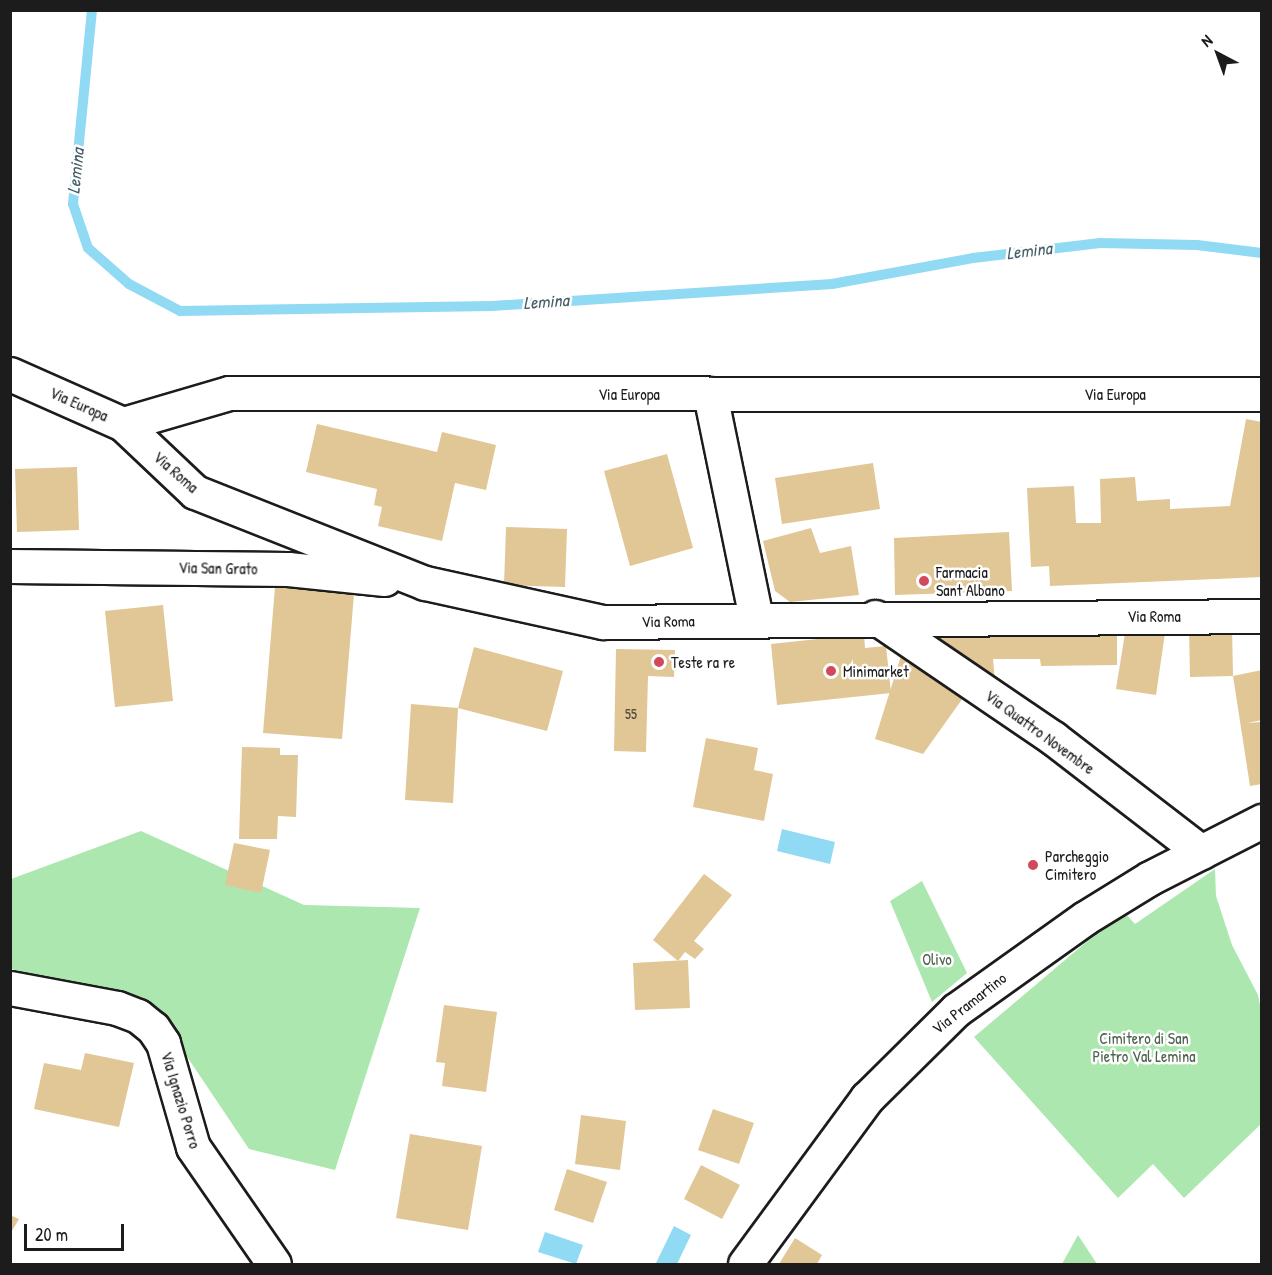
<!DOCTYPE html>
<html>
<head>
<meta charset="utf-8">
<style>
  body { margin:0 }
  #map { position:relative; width:1272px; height:1275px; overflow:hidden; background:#fff; font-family:"Patrick Hand",sans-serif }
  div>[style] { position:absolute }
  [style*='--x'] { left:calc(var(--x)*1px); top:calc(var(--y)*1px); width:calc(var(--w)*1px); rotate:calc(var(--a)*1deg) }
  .green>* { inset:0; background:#abe7ae }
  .water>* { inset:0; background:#91daf3 }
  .stream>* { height:10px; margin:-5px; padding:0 5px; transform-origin:5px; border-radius:5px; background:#91daf3 }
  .building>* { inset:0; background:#e1c696 }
  .roads { filter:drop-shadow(2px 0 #1c1c1c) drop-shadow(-2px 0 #1c1c1c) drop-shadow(0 2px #1c1c1c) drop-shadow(0 -2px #1c1c1c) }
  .street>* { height:33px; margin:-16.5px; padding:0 16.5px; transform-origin:16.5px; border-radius:16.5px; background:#fff }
  .secondary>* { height:33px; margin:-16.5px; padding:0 16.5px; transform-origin:16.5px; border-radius:16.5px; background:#fff }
  .dots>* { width:16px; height:16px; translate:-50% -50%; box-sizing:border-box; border:3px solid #fff; border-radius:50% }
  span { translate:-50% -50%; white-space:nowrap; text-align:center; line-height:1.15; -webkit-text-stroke:5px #fff; paint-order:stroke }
  .number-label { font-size:14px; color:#4d463a }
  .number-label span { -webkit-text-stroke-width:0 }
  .street-label { font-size:16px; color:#1c1c1c }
  .poi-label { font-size:16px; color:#1c1c1c }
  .left { translate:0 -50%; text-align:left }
  .park-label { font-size:16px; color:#4e634f }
  .water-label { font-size:18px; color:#455e67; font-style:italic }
  .frame { position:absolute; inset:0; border:12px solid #1c1c1c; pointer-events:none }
  .north { position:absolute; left:1188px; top:24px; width:60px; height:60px; -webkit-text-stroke:4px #fff; paint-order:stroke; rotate:319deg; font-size:16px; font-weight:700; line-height:24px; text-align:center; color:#1c1c1c }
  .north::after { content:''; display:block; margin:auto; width:21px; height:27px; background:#1c1c1c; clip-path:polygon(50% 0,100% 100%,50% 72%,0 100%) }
  .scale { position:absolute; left:24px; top:1224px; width:100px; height:27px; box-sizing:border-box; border:3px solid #1c1c1c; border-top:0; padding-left:8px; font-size:18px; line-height:21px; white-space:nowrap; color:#1c1c1c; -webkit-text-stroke:4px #fff; paint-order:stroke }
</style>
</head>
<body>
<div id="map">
  <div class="green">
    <div style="clip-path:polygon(141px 831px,304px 905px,420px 908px,335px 1170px,249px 1149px,149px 1000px,11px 969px,11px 879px)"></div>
    <div style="clip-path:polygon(1215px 869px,1216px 896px,1232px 945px,1258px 995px,1261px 1010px,1261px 1124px,1184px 1198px,1153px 1164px,1118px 1198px,974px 1037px,1123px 911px,1135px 924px)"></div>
    <div style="clip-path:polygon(922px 881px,967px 973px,932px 1002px,890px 901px)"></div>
    <div style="clip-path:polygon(1078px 1235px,1097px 1264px,1062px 1264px)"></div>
  </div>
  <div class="water">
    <div style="clip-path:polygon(782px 829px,835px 842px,830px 864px,777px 851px)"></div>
    <div style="clip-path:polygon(674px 1226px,691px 1235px,677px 1264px,659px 1264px,656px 1263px)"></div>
    <div style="clip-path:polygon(545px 1232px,583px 1245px,576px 1264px,538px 1252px)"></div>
  </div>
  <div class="stream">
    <div style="--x:92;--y:10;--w:195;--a:95.6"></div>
    <div style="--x:73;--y:204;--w:46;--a:71.2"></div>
    <div style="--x:88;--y:248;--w:55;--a:41.3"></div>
    <div style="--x:129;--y:284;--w:58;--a:27.9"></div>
    <div style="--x:180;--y:311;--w:312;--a:-0.9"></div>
    <div style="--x:492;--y:306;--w:341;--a:-3.7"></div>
    <div style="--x:832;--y:284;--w:143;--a:-10.4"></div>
    <div style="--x:973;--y:258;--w:128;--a:-6.7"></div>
    <div style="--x:1100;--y:243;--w:97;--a:1.2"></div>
    <div style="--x:1197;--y:245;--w:65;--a:7"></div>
  </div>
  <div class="building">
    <div style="clip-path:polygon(1246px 419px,1262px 422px,1262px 577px,1050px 586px,1049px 566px,1031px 567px,1027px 488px,1074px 486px,1076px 523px,1101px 523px,1100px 479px,1135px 477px,1137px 501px,1170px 499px,1170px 509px,1230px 506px)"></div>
    <div style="clip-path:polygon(317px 424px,437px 452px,442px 432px,496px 445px,486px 490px,455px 483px,442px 541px,378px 526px,382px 507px,374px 505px,377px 489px,306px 472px)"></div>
    <div style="clip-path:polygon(667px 454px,693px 548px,630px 566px,604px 471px)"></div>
    <div style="clip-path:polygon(873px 463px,880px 509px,782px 524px,775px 478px)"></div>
    <div style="clip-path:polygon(77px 467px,79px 530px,17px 532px,15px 469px)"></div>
    <div style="clip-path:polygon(506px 527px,567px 529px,565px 587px,504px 585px)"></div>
    <div style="clip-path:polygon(811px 528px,820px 553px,851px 546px,859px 595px,790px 602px,775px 591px,763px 541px)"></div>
    <div style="clip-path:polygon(1009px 532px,1012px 591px,895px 595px,894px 538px)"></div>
    <div style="clip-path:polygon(275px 587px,354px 594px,342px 739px,263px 733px)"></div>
    <div style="clip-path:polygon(163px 605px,173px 701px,115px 707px,105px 611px)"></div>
    <div style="clip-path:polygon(930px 625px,1117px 628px,1117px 665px,1041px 666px,1040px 659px,993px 659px,995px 682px,930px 639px)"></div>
    <div style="clip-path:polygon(1126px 627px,1165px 633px,1156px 695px,1116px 689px)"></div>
    <div style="clip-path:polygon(1232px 627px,1233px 676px,1190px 677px,1189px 629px)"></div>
    <div style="clip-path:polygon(864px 634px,865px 648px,886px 646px,891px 693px,777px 705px,771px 644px)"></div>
    <div style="clip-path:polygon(474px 647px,563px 671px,547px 731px,458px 708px)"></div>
    <div style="clip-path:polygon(616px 649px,675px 650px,674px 677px,648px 676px,646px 752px,614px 751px)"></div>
    <div style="clip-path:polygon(901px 656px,918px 662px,963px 698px,923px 754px,875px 739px)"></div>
    <div style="clip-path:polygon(1262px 670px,1262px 720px,1247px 723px,1262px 722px,1262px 784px,1250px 786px,1233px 676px)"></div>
    <div style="clip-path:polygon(411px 704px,458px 708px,453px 803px,405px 800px)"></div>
    <div style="clip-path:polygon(706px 738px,758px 748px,754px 770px,773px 774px,764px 821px,693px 807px)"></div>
    <div style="clip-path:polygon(242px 747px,280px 748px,280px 755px,298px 755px,296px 817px,278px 816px,277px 839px,239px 839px)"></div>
    <div style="clip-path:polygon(234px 843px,270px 850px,261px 893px,225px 885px)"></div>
    <div style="clip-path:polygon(704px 874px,732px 895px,694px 941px,704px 949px,695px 959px,685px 952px,678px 961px,653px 940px)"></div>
    <div style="clip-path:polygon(688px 960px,690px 1008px,635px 1010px,633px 963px)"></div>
    <div style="clip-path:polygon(444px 1005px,497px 1012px,486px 1092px,442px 1086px,445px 1063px,436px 1062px)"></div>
    <div style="clip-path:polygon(85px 1053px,134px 1063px,119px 1127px,34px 1109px,44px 1063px,81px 1070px)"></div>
    <div style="clip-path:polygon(713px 1109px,754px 1123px,739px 1164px,698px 1150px)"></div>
    <div style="clip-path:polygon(581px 1115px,626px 1121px,620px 1170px,575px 1164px)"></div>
    <div style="clip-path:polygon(410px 1134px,482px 1146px,468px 1230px,396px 1218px)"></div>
    <div style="clip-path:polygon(701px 1165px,740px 1185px,722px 1219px,684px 1199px)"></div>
    <div style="clip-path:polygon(567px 1169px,607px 1182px,593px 1223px,554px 1210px)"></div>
    <div style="clip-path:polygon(10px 1215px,19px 1219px,10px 1234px)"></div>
    <div style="clip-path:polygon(795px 1238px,822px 1255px,817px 1264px,779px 1264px)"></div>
  </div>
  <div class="roads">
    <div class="street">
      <div style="--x:710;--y:394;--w:230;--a:78.4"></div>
      <div style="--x:123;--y:424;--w:99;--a:43.4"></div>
      <div style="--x:195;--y:492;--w:247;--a:21.6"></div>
      <div style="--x:425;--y:583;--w:182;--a:12.4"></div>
      <div style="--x:603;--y:622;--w:659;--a:-0.52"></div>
      <div style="--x:10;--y:566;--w:278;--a:0.6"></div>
      <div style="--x:288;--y:569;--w:97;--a:5.9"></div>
      <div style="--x:875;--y:617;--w:215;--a:34.2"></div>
      <div style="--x:1053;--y:738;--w:187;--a:37.6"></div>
      <div style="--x:10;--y:988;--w:109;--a:10.6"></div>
      <div style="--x:117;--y:1008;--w:22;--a:21"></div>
      <div style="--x:138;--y:1016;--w:19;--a:39"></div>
      <div style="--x:153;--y:1028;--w:18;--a:56"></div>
      <div style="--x:163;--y:1043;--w:108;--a:73.9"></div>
      <div style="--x:193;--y:1147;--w:142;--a:55.3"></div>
    </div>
    <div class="secondary">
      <div style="--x:10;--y:374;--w:124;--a:23.9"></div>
      <div style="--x:123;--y:424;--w:110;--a:-16.3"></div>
      <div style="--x:229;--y:393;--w:1033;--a:0.06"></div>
      <div style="--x:745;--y:1264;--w:206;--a:-53.7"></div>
      <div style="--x:867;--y:1098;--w:125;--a:-44.7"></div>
      <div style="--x:956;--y:1010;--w:158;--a:-35.5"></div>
      <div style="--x:1085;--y:918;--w:76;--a:-31.6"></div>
      <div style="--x:1150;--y:878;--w:126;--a:-27"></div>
    </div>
  </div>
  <div class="dots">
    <div style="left:924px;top:581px;background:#d1495b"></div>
    <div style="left:659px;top:662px;background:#d1495b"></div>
    <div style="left:831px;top:671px;background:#d1495b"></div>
    <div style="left:1033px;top:865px;background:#d1495b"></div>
  </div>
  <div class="number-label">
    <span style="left:631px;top:714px">55</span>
  </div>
  <div class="street-label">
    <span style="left:629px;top:394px">Via Europa</span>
    <span style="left:1115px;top:394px">Via Europa</span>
    <span style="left:79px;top:404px;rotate:24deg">Via Europa</span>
    <span style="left:176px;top:472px;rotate:41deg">Via Roma</span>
    <span style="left:218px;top:568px;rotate:1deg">Via San Grato</span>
    <span style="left:1154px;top:616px">Via Roma</span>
    <span style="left:668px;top:621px;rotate:-1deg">Via Roma</span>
    <span style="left:1040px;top:732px;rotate:36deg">Via Quattro Novembre</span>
    <span style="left:969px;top:1003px;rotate:-38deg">Via Pramartino</span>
    <span style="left:181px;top:1100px;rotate:73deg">Via Ignazio Porro</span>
  </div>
  <div class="poi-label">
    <span class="left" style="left:936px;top:581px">Farmacia<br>Sant Albano</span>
    <span class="left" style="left:671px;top:662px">Teste ra re</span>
    <span class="left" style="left:843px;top:671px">Minimarket</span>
    <span class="left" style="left:1045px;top:865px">Parcheggio<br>Cimitero</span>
  </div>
  <div class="park-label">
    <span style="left:937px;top:959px">Olivo</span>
    <span style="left:1144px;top:1047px">Cimitero di San<br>Pietro Val Lemina</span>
  </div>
  <div class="water-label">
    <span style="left:76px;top:171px;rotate:-84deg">Lemina</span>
    <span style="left:1029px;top:251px;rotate:-7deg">Lemina</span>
    <span style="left:546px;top:302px;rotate:-4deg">Lemina</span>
  </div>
  <div class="frame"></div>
  <div class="north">N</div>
  <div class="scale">20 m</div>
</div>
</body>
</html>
